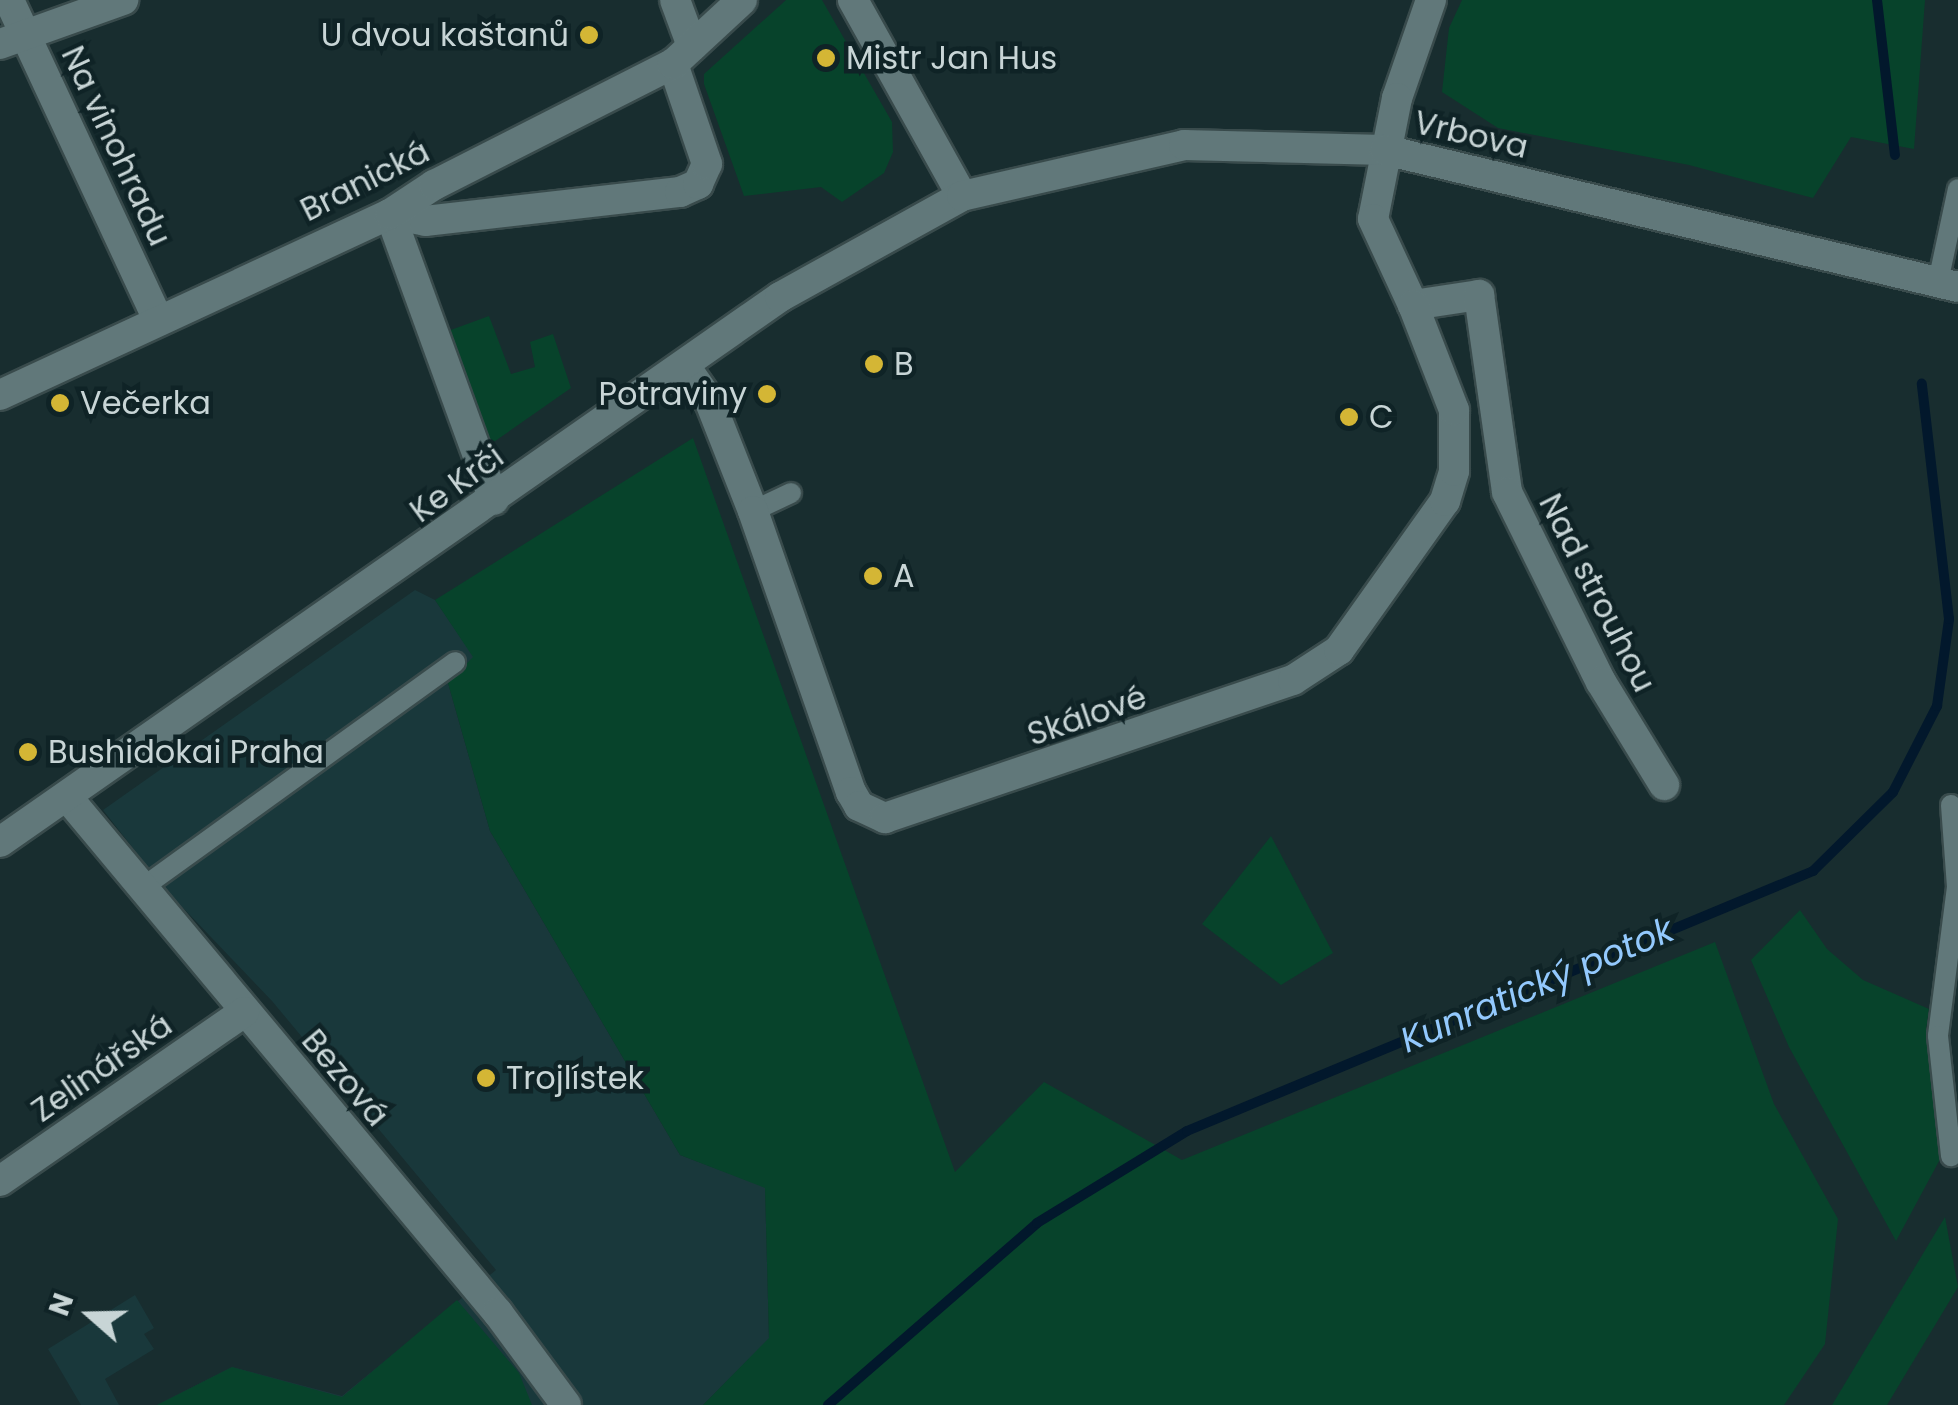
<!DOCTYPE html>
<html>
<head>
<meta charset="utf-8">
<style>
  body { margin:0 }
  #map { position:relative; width:1958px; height:1405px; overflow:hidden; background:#182d2f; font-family:Poppins,sans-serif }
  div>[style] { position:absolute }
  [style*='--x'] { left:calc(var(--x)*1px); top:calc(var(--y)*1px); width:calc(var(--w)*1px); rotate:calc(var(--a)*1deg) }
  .built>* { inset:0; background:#19383b }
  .green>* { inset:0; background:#07432b }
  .stream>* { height:10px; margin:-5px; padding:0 5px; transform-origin:5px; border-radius:5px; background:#02182c }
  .roads { filter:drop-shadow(2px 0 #394b4c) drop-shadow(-2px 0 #394b4c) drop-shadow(0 2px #394b4c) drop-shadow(0 -2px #394b4c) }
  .lane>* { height:20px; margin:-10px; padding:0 10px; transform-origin:10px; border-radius:10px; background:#61787a }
  .street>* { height:30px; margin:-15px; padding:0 15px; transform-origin:15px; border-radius:15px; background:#61787a }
  .secondary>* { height:30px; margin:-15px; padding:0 15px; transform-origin:15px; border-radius:15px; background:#61787a }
  .dots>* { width:28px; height:28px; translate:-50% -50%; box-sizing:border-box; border:5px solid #0f2326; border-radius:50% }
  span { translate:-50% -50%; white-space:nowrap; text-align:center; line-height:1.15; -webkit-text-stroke:9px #0f2326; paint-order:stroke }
  .poi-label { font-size:32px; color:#c8d5d6 }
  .right { translate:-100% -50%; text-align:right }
  .left { translate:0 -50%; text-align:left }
  .street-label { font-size:32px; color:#c8d5d6 }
  .water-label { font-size:35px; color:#93c9fd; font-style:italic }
  .north { position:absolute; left:40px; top:1265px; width:100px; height:100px; -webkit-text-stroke:8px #0f2326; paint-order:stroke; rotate:290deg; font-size:28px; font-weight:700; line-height:40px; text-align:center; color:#c8d5d6 }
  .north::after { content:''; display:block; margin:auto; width:35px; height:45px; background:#c8d5d6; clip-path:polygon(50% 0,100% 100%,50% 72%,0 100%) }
</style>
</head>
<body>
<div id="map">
  <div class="built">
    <div style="clip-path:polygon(415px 590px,435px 600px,474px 657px,448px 683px,490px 831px,680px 1155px,765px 1187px,769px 1339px,703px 1405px,157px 1405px,232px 1367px,342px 1396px,496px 1270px,272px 1001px,166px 890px,103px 810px)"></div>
    <div style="clip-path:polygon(135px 1295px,154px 1328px,144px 1334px,154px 1349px,105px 1379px,119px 1405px,81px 1405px,48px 1349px)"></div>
  </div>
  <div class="green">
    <div style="clip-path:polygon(786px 0,822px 0,892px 122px,893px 152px,884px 173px,842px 202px,821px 187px,744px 196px,704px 84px,704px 74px)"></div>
    <div style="clip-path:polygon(1462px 0,1925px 0,1914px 149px,1851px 137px,1813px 198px,1689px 165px,1498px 128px,1442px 92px,1449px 28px)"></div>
    <div style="clip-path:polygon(489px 316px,511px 374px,535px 367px,530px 342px,553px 334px,571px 388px,488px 446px,448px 331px)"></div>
    <div style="clip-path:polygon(693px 438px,955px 1172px,1044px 1082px,1182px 1160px,1715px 942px,1774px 1104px,1838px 1219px,1825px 1344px,1784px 1405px,703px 1405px,769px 1338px,765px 1188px,680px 1155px,490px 831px,448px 683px,473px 657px,435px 600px)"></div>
    <div style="clip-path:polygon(1271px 836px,1333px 953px,1281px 985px,1202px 924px)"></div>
    <div style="clip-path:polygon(1800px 910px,1827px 949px,1863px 980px,1929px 1009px,1926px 1030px,1945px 1150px,1896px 1241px,1789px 1047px,1751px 960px)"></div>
    <div style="clip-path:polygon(1945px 1217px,1958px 1287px,1887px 1405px,1832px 1405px)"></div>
    <div style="clip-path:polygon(457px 1300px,519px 1373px,532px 1405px,157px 1405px,232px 1367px,342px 1397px)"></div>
  </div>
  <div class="stream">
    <div style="--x:1877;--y:0;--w:156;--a:83.4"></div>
    <div style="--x:828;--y:1405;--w:277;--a:-41"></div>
    <div style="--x:1037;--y:1223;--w:176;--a:-31.5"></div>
    <div style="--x:1187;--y:1131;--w:678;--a:-22.55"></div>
    <div style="--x:1813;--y:871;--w:112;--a:-44.6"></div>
    <div style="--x:1893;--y:792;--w:97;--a:-62.9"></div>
    <div style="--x:1937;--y:706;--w:88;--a:-82.1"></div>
    <div style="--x:1949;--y:619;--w:237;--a:-96.6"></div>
  </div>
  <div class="roads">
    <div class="lane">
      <div style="--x:1938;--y:282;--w:95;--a:-77.9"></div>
      <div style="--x:753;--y:511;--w:42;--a:-25.3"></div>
      <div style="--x:1951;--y:805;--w:82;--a:85.8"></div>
      <div style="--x:1957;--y:887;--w:150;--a:97.3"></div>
      <div style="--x:1938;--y:1036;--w:121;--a:83.8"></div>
      <div style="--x:142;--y:888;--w:386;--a:-35.8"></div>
    </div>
    <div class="street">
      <div style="--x:9;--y:0;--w:354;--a:65"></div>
      <div style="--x:675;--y:0;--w:49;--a:69.7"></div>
      <div style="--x:1431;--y:0;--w:104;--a:109.1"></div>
      <div style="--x:1397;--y:98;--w:123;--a:101.2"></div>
      <div style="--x:1373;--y:219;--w:95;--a:65.1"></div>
      <div style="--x:1413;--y:305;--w:67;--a:-8.6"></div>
      <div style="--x:1479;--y:295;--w:199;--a:81.9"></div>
      <div style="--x:1507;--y:492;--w:212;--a:63.7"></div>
      <div style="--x:1601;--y:682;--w:121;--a:58.5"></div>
      <div style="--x:0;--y:44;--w:131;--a:-19.7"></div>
      <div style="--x:390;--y:214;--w:36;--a:11"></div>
      <div style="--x:425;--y:221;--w:257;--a:-6.5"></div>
      <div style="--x:680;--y:192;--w:20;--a:-24"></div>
      <div style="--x:698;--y:184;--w:22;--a:-66"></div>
      <div style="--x:707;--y:164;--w:106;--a:-108.8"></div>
      <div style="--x:390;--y:214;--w:304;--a:70"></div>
      <div style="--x:684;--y:365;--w:45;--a:54.9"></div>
      <div style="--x:710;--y:402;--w:117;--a:68.5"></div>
      <div style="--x:753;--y:511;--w:298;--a:70.8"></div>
      <div style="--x:851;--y:792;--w:16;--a:60"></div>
      <div style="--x:859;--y:806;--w:29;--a:25"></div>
      <div style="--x:885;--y:818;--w:431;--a:-18.7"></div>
      <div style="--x:1293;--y:680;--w:55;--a:-33.1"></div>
      <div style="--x:1339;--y:650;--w:183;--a:-54.6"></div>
      <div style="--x:1445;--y:501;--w:31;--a:-73"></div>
      <div style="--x:1454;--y:471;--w:61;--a:-90"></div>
      <div style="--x:1454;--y:410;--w:113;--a:-111.3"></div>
      <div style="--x:0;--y:395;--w:430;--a:-24.9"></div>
      <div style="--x:390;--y:214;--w:53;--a:-33.4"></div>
      <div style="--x:434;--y:185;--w:268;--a:-26.9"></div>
      <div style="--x:673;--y:64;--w:94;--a:-42.8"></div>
      <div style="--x:68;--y:798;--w:671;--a:50.14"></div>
      <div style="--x:498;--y:1313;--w:114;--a:53.5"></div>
      <div style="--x:0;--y:1181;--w:297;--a:-34.7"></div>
    </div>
    <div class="secondary">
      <div style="--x:853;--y:0;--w:224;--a:60.9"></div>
      <div style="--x:0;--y:842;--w:952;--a:-34.94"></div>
      <div style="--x:780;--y:297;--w:208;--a:-29"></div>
      <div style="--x:962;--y:196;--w:228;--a:-12.9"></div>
      <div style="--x:1184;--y:145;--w:201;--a:1.4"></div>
      <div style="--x:1385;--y:150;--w:589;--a:13.45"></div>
    </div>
  </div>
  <div class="dots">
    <div style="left:589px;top:35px;background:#d4b635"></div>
    <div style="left:826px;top:58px;background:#d4b635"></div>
    <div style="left:874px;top:364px;background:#d4b635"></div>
    <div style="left:767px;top:394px;background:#d4b635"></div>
    <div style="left:60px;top:403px;background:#d4b635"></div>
    <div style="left:1349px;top:417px;background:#d4b635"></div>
    <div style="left:873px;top:576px;background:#d4b635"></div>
    <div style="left:28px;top:752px;background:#d4b635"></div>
    <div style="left:486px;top:1078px;background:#d4b635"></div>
  </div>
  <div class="poi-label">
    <span class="right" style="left:569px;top:35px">U dvou kaštanů</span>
    <span class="left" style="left:846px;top:58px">Mistr Jan Hus</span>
    <span class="left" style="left:894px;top:364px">B</span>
    <span class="right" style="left:747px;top:394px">Potraviny</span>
    <span class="left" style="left:80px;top:403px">Večerka</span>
    <span class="left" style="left:1369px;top:417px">C</span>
    <span class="left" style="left:893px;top:576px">A</span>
    <span class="left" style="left:48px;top:752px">Bushidokai Praha</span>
    <span class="left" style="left:506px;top:1078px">Trojlístek</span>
  </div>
  <div class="street-label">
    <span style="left:1471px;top:135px;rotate:13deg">Vrbova</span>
    <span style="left:116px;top:146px;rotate:65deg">Na vinohradu</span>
    <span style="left:365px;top:181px;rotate:-27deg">Branická</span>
    <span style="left:457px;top:484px;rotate:-36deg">Ke Krči</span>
    <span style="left:1597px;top:593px;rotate:63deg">Nad strouhou</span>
    <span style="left:1087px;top:716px;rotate:-19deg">Skálové</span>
    <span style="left:102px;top:1068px;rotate:-35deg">Zelinářská</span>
    <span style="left:345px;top:1078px;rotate:50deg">Bezová</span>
  </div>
  <div class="water-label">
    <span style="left:1537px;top:985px;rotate:-23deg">Kunratický potok</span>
  </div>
  <div class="north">N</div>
</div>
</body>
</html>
